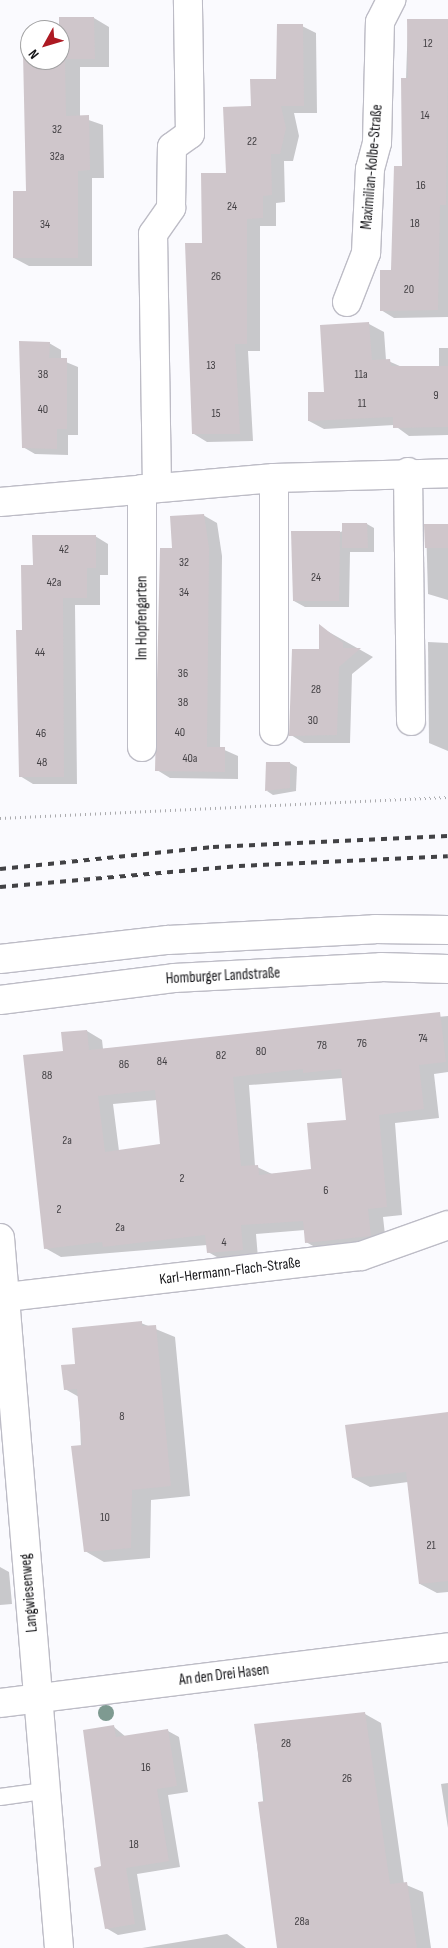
<!DOCTYPE html>
<html>
<head>
<meta charset="utf-8">
<style>
  body { margin:0 }
  #map { position:relative; width:448px; height:1948px; overflow:hidden; background:#fafafe; font-family:"Sofia Sans Condensed",sans-serif }
  div>[style] { position:absolute }
  [style*='--x'] { left:calc(var(--x)*1px); top:calc(var(--y)*1px); width:calc(var(--w)*1px); rotate:calc(var(--a)*1deg) }
  .shadow>* { inset:0; background:#0003 }
  .building>* { inset:0; background:#cfc6cb }
  .path>* { height:3px; margin-top:-1.5px; transform-origin:0; background:repeating-linear-gradient(90deg,#ababae 0 1px,transparent 0 5px) }
  .roads { filter:drop-shadow(1px 0 #bdbcc6) drop-shadow(-1px 0 #bdbcc6) drop-shadow(0 1px #bdbcc6) drop-shadow(0 -1px #bdbcc6) }
  .service>* { height:16px; margin:-8px; padding:0 8px; transform-origin:8px; border-radius:8px; background:#fff }
  .minor>* { height:28px; margin:-14px; padding:0 14px; transform-origin:14px; border-radius:14px; background:#fff }
  .secondary>* { height:28px; margin:-14px; padding:0 14px; transform-origin:14px; border-radius:14px; background:#fff }
  .rail>* { height:4px; margin-top:-2px; transform-origin:0; background:repeating-linear-gradient(90deg,#424245 0 6px,transparent 0 12px) }
  .trees>* { width:16px; height:16px; margin:-8px; border-radius:50%; background:#7e9a91 }
  span { translate:-50% -50%; white-space:nowrap; text-align:center; line-height:1.15; -webkit-text-stroke:4.5px #fff; paint-order:stroke }
  .number-label { font-size:12px; color:#434044 }
  .number-label span { -webkit-text-stroke-width:0 }
  .street-label { font-size:15px; color:#141417 }
  .north { position:absolute; left:20px; top:20px; width:50px; height:50px; box-sizing:border-box; background:#fff; border:1px solid #a1a1a2; border-radius:50%; rotate:231deg; font-size:14px; font-weight:700; line-height:20px; text-align:center; color:#141417 }
  .north::after { content:''; display:block; margin:auto; width:18px; height:22px; background:#ad1a23; clip-path:polygon(50% 0,100% 100%,50% 72%,0 100%) }
</style>
</head>
<body>
<div id="map">
  <div class="shadow">
    <div style="clip-path:polygon(94px 18px,109px 27px,109px 67px,80px 67px,80px 117px,103px 125px,104px 178px,92px 178px,92px 266px,29px 266px,14px 258px,27px 192px,30px 54px,30px 60px,60px 60px,60px 31px)"></div>
    <div style="clip-path:polygon(408px 20px,448px 20px,448px 317px,394px 318px,381px 310px,393px 271px,403px 168px)"></div>
    <div style="clip-path:polygon(302px 26px,316px 33px,317px 113px,294px 113px,299px 136px,293px 161px,284px 161px,285px 202px,276px 203px,276px 226px,260px 226px,260px 351px,248px 351px,253px 441px,207px 442px,194px 434px,203px 244px,252px 107px,277px 80px)"></div>
    <div style="clip-path:polygon(369px 324px,384px 332px,386px 360px,402px 367px,439px 367px,439px 348px,448px 348px,448px 435px,409px 436px,394px 425px,324px 429px,309px 421px)"></div>
    <div style="clip-path:polygon(49px 343px,61px 350px,61px 360px,78px 367px,78px 435px,68px 435px,68px 455px,35px 454px,23px 447px)"></div>
    <div style="clip-path:polygon(203px 515px,217px 523px,222px 556px,220px 748px,238px 756px,238px 779px,170px 778px,157px 770px,173px 549px)"></div>
    <div style="clip-path:polygon(367px 524px,374px 528px,374px 552px,350px 552px,349px 607px,305px 607px,294px 601px,340px 532px)"></div>
    <div style="clip-path:polygon(426px 525px,448px 525px,448px 600px,428px 594px)"></div>
    <div style="clip-path:polygon(95px 536px,108px 544px,108px 575px,100px 575px,100px 605px,75px 605px,77px 784px,33px 784px,20px 776px,23px 631px,34px 566px)"></div>
    <div style="clip-path:polygon(320px 627px,373px 657px,352px 674px,350px 743px,304px 743px,291px 735px,320px 650px)"></div>
    <div style="clip-path:polygon(428px 642px,448px 643px,448px 751px,429px 743px)"></div>
    <div style="clip-path:polygon(290px 763px,297px 767px,296px 791px,273px 795px,267px 791px)"></div>
    <div style="clip-path:polygon(evenodd,448px 1016px,448px 1072px,434px 1074px,439px 1118px,395px 1123px,402px 1215px,383px 1217px,386px 1244px,322px 1251px,306px 1242px,305px 1230px,256px 1234px,258px 1258px,224px 1261px,208px 1252px,207px 1245px,61px 1257px,45px 1248px,64px 1052px,87px 1031px,102px 1040px,103px 1049px,448px 1016px,343px 1078px,347px 1121px,312px 1170px,272px 1174px,255px 1166px,249px 1085px,343px 1078px,448px 1016px,157px 1100px,161px 1146px,119px 1151px,113px 1104px,157px 1100px)"></div>
    <div style="clip-path:polygon(141px 1323px,175px 1337px,190px 1496px,151px 1500px,150px 1558px,104px 1562px,85px 1551px,79px 1397px,65px 1389px,77px 1365px)"></div>
    <div style="clip-path:polygon(448px 1414px,448px 1592px,437px 1593px,420px 1584px,408px 1482px,370px 1487px,353px 1478px)"></div>
    <div style="clip-path:polygon(0 1567px,9px 1572px,12px 1604px,0 1605px)"></div>
    <div style="clip-path:polygon(365px 1714px,381px 1723px,404px 1884px,423px 1892px,431px 1948px,279px 1948px,255px 1726px)"></div>
    <div style="clip-path:polygon(114px 1727px,126px 1737px,168px 1731px,179px 1737px,188px 1792px,168px 1795px,180px 1867px,137px 1874px,146px 1930px,118px 1935px,106px 1928px,103px 1867px)"></div>
    <div style="clip-path:polygon(448px 1783px,448px 1828px,441px 1784px)"></div>
    <div style="clip-path:polygon(227px 1934px,246px 1948px,142px 1948px)"></div>
  </div>
  <div class="building">
    <div style="clip-path:polygon(59px 17px,94px 17px,95px 59px,65px 59px,66px 116px,89px 115px,90px 170px,78px 171px,78px 258px,13px 258px,13px 191px,26px 191px,23px 53px,30px 53px,30px 60px,60px 60px,60px 30px,35px 29px,59px 29px)"></div>
    <div style="clip-path:polygon(407px 19px,448px 19px,446px 205px,440px 205px,438px 310px,380px 311px,380px 270px,391px 270px,394px 166px,402px 166px,401px 78px,408px 78px)"></div>
    <div style="clip-path:polygon(277px 24px,303px 24px,304px 106px,281px 106px,286px 128px,280px 154px,271px 154px,272px 195px,263px 196px,263px 218px,247px 219px,247px 344px,235px 344px,240px 434px,192px 434px,185px 243px,202px 243px,201px 173px,226px 173px,223px 107px,251px 106px,250px 79px,276px 79px)"></div>
    <div style="clip-path:polygon(369px 322px,372px 360px,390px 359px,391px 366px,448px 366px,448px 427px,393px 428px,393px 417px,308px 421px,308px 392px,324px 392px,320px 325px)"></div>
    <div style="clip-path:polygon(19px 341px,50px 342px,49px 358px,67px 358px,67px 429px,57px 429px,57px 449px,22px 448px)"></div>
    <div style="clip-path:polygon(204px 514px,209px 548px,207px 747px,225px 747px,225px 772px,155px 771px,160px 548px,172px 548px,170px 516px)"></div>
    <div style="clip-path:polygon(342px 523px,367px 523px,368px 548px,342px 548px)"></div>
    <div style="clip-path:polygon(424px 524px,448px 524px,448px 548px,425px 548px)"></div>
    <div style="clip-path:polygon(291px 531px,340px 531px,339px 601px,293px 601px)"></div>
    <div style="clip-path:polygon(32px 535px,96px 535px,96px 568px,87px 568px,87px 598px,63px 598px,64px 777px,19px 777px,16px 630px,22px 630px,21px 565px,33px 565px)"></div>
    <div style="clip-path:polygon(319px 624px,343px 643px,343px 648px,361px 648px,339px 667px,337px 735px,289px 736px,292px 649px,319px 649px)"></div>
    <div style="clip-path:polygon(266px 762px,290px 762px,290px 788px,265px 791px)"></div>
    <div style="clip-path:polygon(evenodd,440px 1012px,446px 1062px,419px 1065px,424px 1109px,379px 1115px,387px 1207px,368px 1209px,371px 1236px,305px 1243px,303px 1221px,241px 1225px,243px 1250px,207px 1253px,205px 1235px,103px 1247px,102px 1242px,44px 1249px,23px 1055px,63px 1051px,61px 1032px,87px 1030px,89px 1050px,440px 1012px,303px 1069px,303px 1073px,341px 1069px,346px 1120px,307px 1123px,311px 1169px,259px 1175px,258px 1165px,241px 1166px,233px 1077px,303px 1069px,440px 1012px,155px 1090px,160px 1144px,105px 1152px,98px 1096px,155px 1090px)"></div>
    <div style="clip-path:polygon(142px 1321px,142px 1326px,156px 1325px,171px 1486px,132px 1490px,131px 1548px,84px 1552px,71px 1446px,82px 1445px,77px 1389px,64px 1390px,61px 1365px,75px 1364px,72px 1328px)"></div>
    <div style="clip-path:polygon(448px 1412px,448px 1581px,419px 1584px,406px 1472px,352px 1478px,345px 1425px)"></div>
    <div style="clip-path:polygon(365px 1712px,390px 1884px,407px 1882px,417px 1948px,277px 1948px,258px 1802px,265px 1801px,254px 1724px)"></div>
    <div style="clip-path:polygon(114px 1725px,116px 1737px,168px 1729px,177px 1786px,157px 1789px,169px 1861px,126px 1868px,135px 1924px,105px 1929px,94px 1868px,101px 1866px,83px 1730px)"></div>
  </div>
  <div class="path">
    <div style="--x:0;--y:818;--w:448;--a:-2.7"></div>
  </div>
  <div class="roads">
    <div class="service">
      <div style="--x:0;--y:1797;--w:43;--a:-7.9"></div>
    </div>
    <div class="minor">
      <div style="--x:347;--y:302;--w:53;--a:-68.8"></div>
      <div style="--x:366;--y:253;--w:84;--a:-87.3"></div>
      <div style="--x:370;--y:169;--w:27;--a:-75"></div>
      <div style="--x:377;--y:143;--w:121;--a:-88.6"></div>
      <div style="--x:380;--y:22;--w:25;--a:-63"></div>
      <div style="--x:408;--y:472;--w:249;--a:89.3"></div>
      <div style="--x:274;--y:478;--w:253;--a:90"></div>
      <div style="--x:157;--y:488;--w:254;--a:-90.9"></div>
      <div style="--x:153;--y:234;--w:32;--a:-55"></div>
      <div style="--x:171;--y:208;--w:61;--a:-89.1"></div>
      <div style="--x:172;--y:147;--w:22;--a:-36"></div>
      <div style="--x:190;--y:134;--w:134;--a:-90.9"></div>
      <div style="--x:0;--y:502;--w:275;--a:-5"></div>
      <div style="--x:274;--y:478;--w:174;--a:-1.6"></div>
      <div style="--x:142;--y:747;--w:258;--a:-90"></div>
      <div style="--x:0;--y:1238;--w:712;--a:85.25"></div>
      <div style="--x:6;--y:1297;--w:357;--a:-6.6"></div>
      <div style="--x:361;--y:1256;--w:92;--a:-19.6"></div>
      <div style="--x:0;--y:1703;--w:451;--a:-7.1"></div>
    </div>
    <div class="secondary">
      <div style="--x:0;--y:959;--w:169;--a:-6.5"></div>
      <div style="--x:168;--y:940;--w:207;--a:-3"></div>
      <div style="--x:375;--y:929;--w:73;--a:0.8"></div>
      <div style="--x:0;--y:1000;--w:175;--a:-7.2"></div>
      <div style="--x:174;--y:978;--w:207;--a:-3"></div>
      <div style="--x:381;--y:967;--w:67;--a:1.7"></div>
    </div>
  </div>
  <div class="rail">
    <div style="--x:0;--y:869;--w:214;--a:-5.9"></div>
    <div style="--x:213;--y:847;--w:235;--a:-2.7"></div>
    <div style="--x:0;--y:887;--w:240;--a:-5"></div>
    <div style="--x:239;--y:866;--w:209;--a:-2.7"></div>
  </div>
  <div class="trees">
    <div style="left:106px;top:1713px"></div>
  </div>
  <div class="number-label">
    <span style="left:428px;top:44px">12</span>
    <span style="left:425px;top:116px">14</span>
    <span style="left:57px;top:130px">32</span>
    <span style="left:252px;top:142px">22</span>
    <span style="left:57px;top:157px">32a</span>
    <span style="left:421px;top:186px">16</span>
    <span style="left:232px;top:207px">24</span>
    <span style="left:415px;top:224px">18</span>
    <span style="left:45px;top:225px">34</span>
    <span style="left:216px;top:277px">26</span>
    <span style="left:409px;top:290px">20</span>
    <span style="left:211px;top:366px">13</span>
    <span style="left:43px;top:375px">38</span>
    <span style="left:361px;top:375px">11a</span>
    <span style="left:436px;top:396px">9</span>
    <span style="left:362px;top:404px">11</span>
    <span style="left:43px;top:410px">40</span>
    <span style="left:216px;top:414px">15</span>
    <span style="left:64px;top:550px">42</span>
    <span style="left:184px;top:563px">32</span>
    <span style="left:316px;top:578px">24</span>
    <span style="left:54px;top:583px">42a</span>
    <span style="left:184px;top:593px">34</span>
    <span style="left:40px;top:653px">44</span>
    <span style="left:183px;top:674px">36</span>
    <span style="left:316px;top:690px">28</span>
    <span style="left:183px;top:703px">38</span>
    <span style="left:313px;top:721px">30</span>
    <span style="left:180px;top:733px">40</span>
    <span style="left:41px;top:734px">46</span>
    <span style="left:190px;top:759px">40a</span>
    <span style="left:42px;top:763px">48</span>
    <span style="left:423px;top:1039px">74</span>
    <span style="left:362px;top:1044px">76</span>
    <span style="left:322px;top:1046px">78</span>
    <span style="left:261px;top:1052px">80</span>
    <span style="left:221px;top:1056px">82</span>
    <span style="left:162px;top:1062px">84</span>
    <span style="left:124px;top:1065px">86</span>
    <span style="left:47px;top:1076px">88</span>
    <span style="left:67px;top:1141px">2a</span>
    <span style="left:182px;top:1179px">2</span>
    <span style="left:326px;top:1191px">6</span>
    <span style="left:59px;top:1210px">2</span>
    <span style="left:120px;top:1228px">2a</span>
    <span style="left:224px;top:1243px">4</span>
    <span style="left:122px;top:1417px">8</span>
    <span style="left:105px;top:1518px">10</span>
    <span style="left:431px;top:1546px">21</span>
    <span style="left:286px;top:1744px">28</span>
    <span style="left:146px;top:1768px">16</span>
    <span style="left:347px;top:1779px">26</span>
    <span style="left:134px;top:1845px">18</span>
    <span style="left:302px;top:1922px">28a</span>
  </div>
  <div class="street-label">
    <span style="left:372px;top:167px;rotate:-85deg">Maximilian-Kolbe-Straße</span>
    <span style="left:142px;top:618px;rotate:-90deg">Im Hopfengarten</span>
    <span style="left:223px;top:976px;rotate:-3deg">Homburger Landstraße</span>
    <span style="left:230px;top:1271px;rotate:-7deg">Karl-Hermann-Flach-Straße</span>
    <span style="left:29px;top:1593px;rotate:-95deg">Langwiesenweg</span>
    <span style="left:224px;top:1675px;rotate:-7deg">An den Drei Hasen</span>
  </div>
  <div class="north">N</div>
</div>
</body>
</html>
